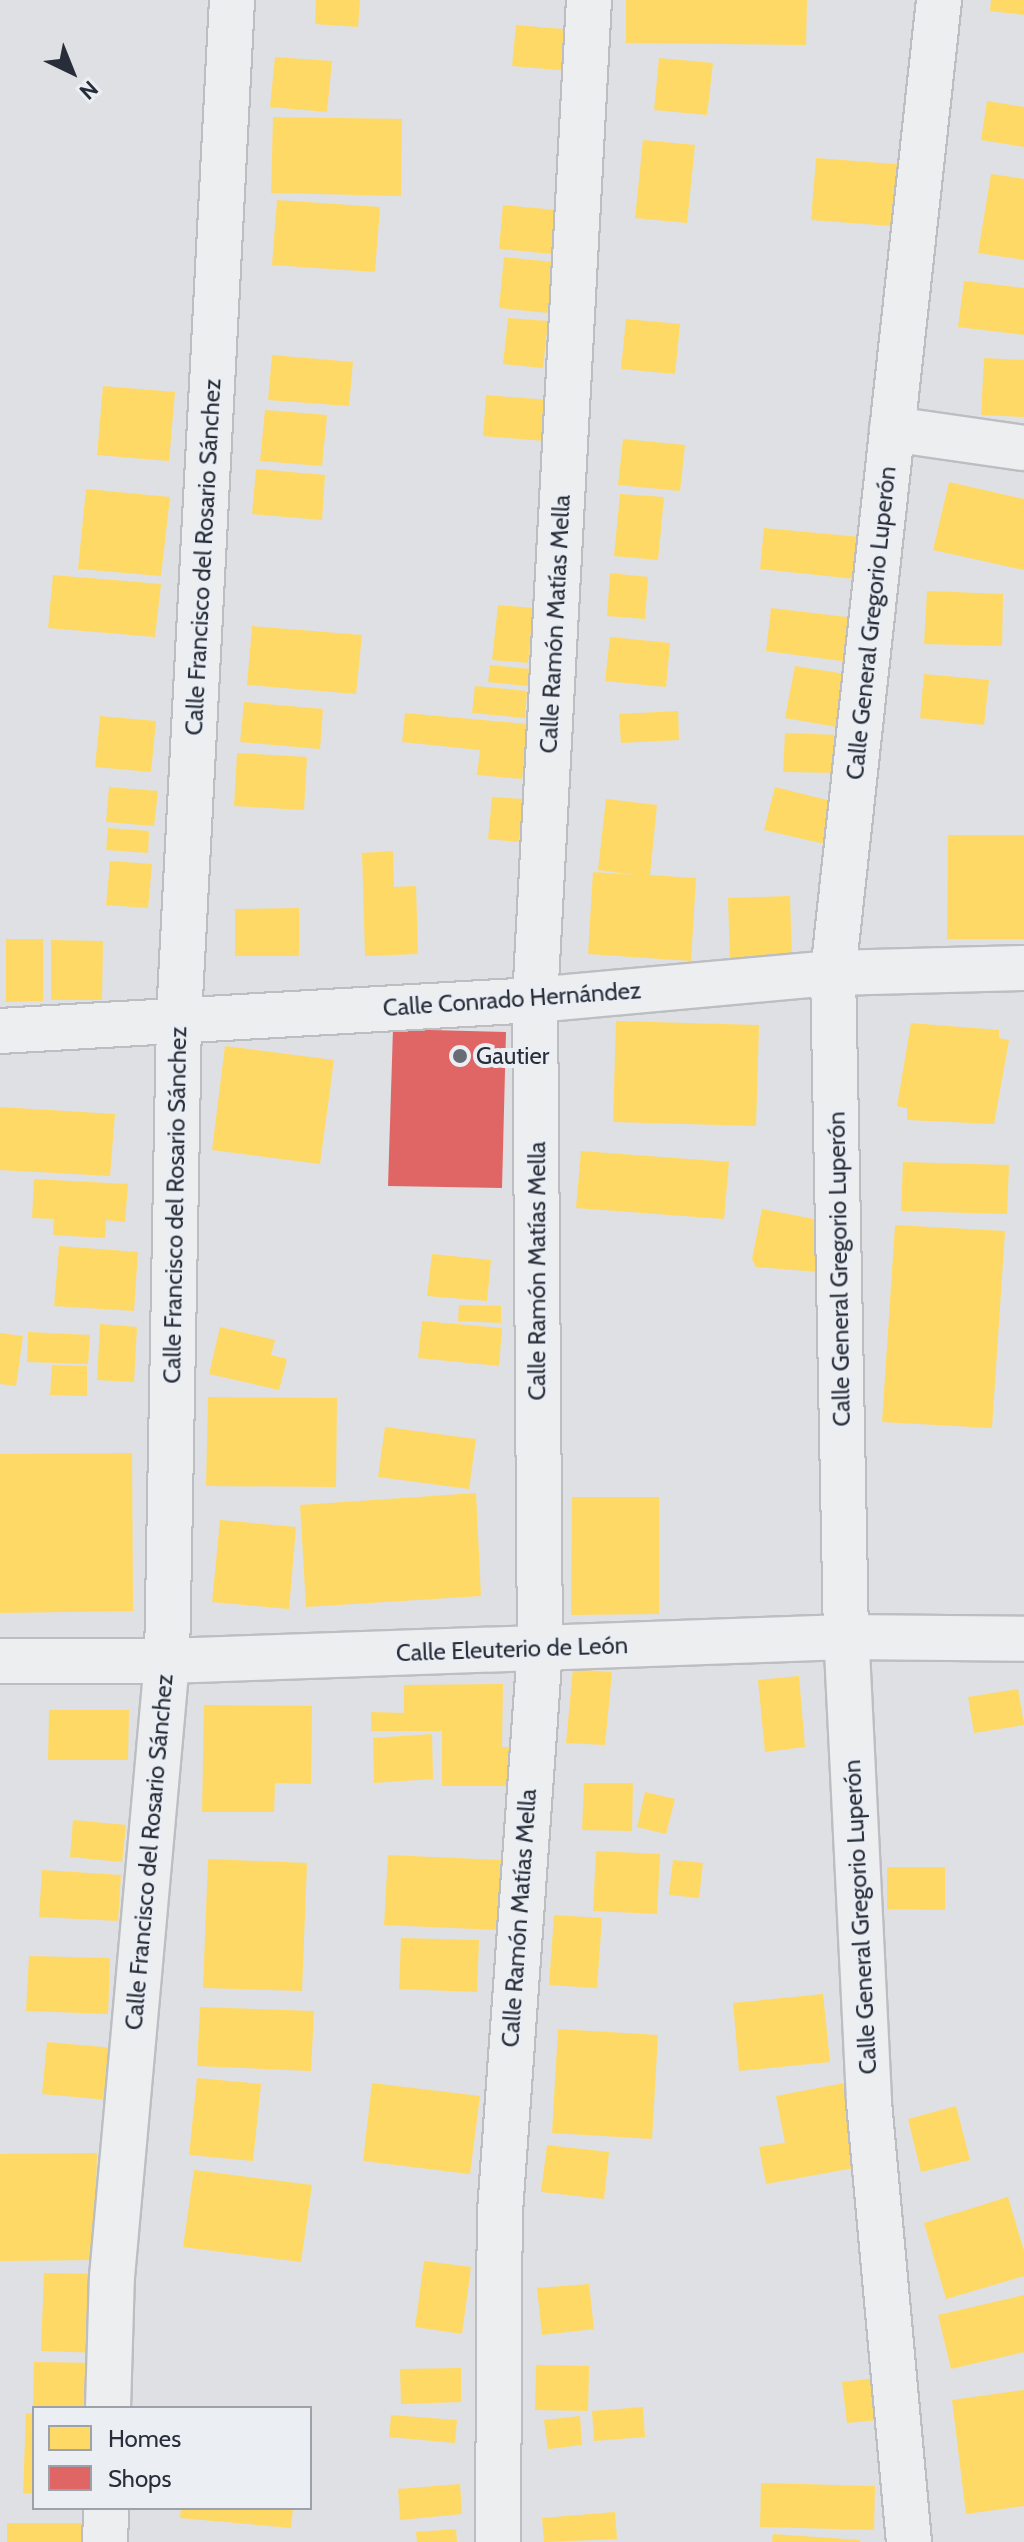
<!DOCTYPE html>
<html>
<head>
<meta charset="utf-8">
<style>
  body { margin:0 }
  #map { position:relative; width:1024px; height:2542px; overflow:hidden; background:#dee0e3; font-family:Cabin,sans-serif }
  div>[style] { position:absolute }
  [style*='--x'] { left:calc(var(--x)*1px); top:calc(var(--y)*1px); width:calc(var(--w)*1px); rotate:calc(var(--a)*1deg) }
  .homes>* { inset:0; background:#ffd966 }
  .shops>* { inset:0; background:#e06666 }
  .roads { filter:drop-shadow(2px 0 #bcbec1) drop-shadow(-2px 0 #bcbec1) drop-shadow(0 2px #bcbec1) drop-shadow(0 -2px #bcbec1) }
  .street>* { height:44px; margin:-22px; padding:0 22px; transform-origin:22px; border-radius:22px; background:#edeef0 }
  .dots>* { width:22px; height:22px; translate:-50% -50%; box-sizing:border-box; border:4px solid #ebeef3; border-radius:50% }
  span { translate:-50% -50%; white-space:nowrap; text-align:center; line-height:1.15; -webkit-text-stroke:8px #ebeef3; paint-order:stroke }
  .street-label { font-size:24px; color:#272e3a }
  .poi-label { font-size:24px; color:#272e3a }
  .left { translate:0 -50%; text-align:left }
  .legend { position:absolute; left:32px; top:2406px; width:280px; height:104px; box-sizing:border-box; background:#ebeef3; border:2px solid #9da1a9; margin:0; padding:10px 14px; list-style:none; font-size:24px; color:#272e3a }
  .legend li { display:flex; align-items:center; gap:16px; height:40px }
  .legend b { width:40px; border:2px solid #9da1a9 }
  .north { position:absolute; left:32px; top:32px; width:80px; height:80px; -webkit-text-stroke:6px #ebeef3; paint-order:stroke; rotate:137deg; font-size:22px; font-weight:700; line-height:32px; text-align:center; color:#272e3a }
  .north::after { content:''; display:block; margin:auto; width:28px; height:36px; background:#272e3a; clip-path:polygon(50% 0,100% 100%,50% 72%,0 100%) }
</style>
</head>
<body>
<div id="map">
  <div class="homes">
    <div style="clip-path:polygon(316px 0,360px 0,358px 27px,315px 24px)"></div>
    <div style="clip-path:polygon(626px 0,807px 0,806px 45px,626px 43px)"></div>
    <div style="clip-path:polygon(991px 0,1024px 0,1024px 15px,990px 11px)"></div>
    <div style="clip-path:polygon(516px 25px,574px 30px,570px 71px,512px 66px)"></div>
    <div style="clip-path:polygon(275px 57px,332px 61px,327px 112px,270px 107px)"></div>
    <div style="clip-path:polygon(659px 58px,713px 63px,707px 115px,654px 110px)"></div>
    <div style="clip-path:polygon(987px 101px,1024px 107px,1024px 147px,981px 140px)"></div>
    <div style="clip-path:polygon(273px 117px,402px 119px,401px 196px,271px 193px)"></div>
    <div style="clip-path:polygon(643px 140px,695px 145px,687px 223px,635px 218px)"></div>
    <div style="clip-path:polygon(816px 158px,908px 165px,904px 227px,811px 220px)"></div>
    <div style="clip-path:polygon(991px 174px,1024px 179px,1024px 260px,978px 253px)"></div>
    <div style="clip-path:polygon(277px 200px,380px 207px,375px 272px,272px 265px)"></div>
    <div style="clip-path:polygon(503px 205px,556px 210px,552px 254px,499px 249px)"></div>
    <div style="clip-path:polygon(504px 257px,554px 262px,548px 313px,499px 308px)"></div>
    <div style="clip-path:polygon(964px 281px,1024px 288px,1024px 335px,958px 327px)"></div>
    <div style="clip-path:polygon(508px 318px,548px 321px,543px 368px,503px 364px)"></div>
    <div style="clip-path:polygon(626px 319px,680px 324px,675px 374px,621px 369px)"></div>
    <div style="clip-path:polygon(272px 355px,353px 362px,349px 406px,268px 400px)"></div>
    <div style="clip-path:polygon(984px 358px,1024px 360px,1024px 417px,981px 415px)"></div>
    <div style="clip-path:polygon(103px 386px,175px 392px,169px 461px,97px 455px)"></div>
    <div style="clip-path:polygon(486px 395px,549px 400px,544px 441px,483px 436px)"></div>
    <div style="clip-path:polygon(265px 410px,327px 415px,322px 466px,260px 461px)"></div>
    <div style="clip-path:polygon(623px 439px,685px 445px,680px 491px,618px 485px)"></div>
    <div style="clip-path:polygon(256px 469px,325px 475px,322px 520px,252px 514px)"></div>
    <div style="clip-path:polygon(949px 482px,1024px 499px,1024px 570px,933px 550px)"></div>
    <div style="clip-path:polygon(86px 489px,170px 497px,161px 576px,78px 569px)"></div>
    <div style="clip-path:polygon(620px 494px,664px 497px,658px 560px,614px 556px)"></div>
    <div style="clip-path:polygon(764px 528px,860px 537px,856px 579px,760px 569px)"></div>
    <div style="clip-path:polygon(610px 573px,648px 577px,645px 619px,607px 616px)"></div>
    <div style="clip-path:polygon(53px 575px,161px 584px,155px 637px,48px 628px)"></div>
    <div style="clip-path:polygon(927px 591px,1003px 594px,1002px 646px,924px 644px)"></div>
    <div style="clip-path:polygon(498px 605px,533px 608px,528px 663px,492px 660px)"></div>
    <div style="clip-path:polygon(771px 608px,855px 618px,849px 662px,766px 651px)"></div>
    <div style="clip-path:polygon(252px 626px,362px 635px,356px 694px,247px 685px)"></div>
    <div style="clip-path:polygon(610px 637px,670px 643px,666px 687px,605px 681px)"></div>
    <div style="clip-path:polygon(490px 665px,530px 669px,528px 686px,488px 682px)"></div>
    <div style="clip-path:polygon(795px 666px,857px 676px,848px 729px,785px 718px)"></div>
    <div style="clip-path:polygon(924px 674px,989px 680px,984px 725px,920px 718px)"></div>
    <div style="clip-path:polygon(475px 686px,527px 691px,525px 718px,472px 713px)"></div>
    <div style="clip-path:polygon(244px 702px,323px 709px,320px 749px,240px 742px)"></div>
    <div style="clip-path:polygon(678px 711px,679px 740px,621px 743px,619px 714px)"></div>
    <div style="clip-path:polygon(405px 713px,528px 724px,522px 779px,477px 775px,480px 750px,402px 742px)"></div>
    <div style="clip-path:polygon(100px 716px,156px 721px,151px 772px,95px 767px)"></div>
    <div style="clip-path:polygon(785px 733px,840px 735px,839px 773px,783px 772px)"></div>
    <div style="clip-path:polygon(237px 753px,307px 757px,304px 810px,234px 806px)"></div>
    <div style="clip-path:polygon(109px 787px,158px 791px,154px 826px,106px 822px)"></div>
    <div style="clip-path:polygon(775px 787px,839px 803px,829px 845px,764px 830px)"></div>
    <div style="clip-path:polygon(492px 797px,523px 799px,519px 842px,488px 839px)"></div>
    <div style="clip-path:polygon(606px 799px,657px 805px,650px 875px,696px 878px,691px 961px,588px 954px,593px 872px,635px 875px,598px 870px)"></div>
    <div style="clip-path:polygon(108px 828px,149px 831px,148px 853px,106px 850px)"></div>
    <div style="clip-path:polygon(948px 835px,1024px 835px,1024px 939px,947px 939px)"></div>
    <div style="clip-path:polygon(393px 851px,394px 887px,416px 886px,418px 954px,365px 956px,362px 853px)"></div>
    <div style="clip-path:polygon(110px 861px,152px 864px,148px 908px,106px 905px)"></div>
    <div style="clip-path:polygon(790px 896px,792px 959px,730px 962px,728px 898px)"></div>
    <div style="clip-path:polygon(299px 908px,299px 956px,235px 956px,235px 909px)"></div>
    <div style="clip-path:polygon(6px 939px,43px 939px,43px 1001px,6px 1002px)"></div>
    <div style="clip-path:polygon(51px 940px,103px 941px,102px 1000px,51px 1000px)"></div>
    <div style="clip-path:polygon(616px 1021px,759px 1025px,756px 1126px,613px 1122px)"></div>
    <div style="clip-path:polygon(911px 1023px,999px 1030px,999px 1038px,1009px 1040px,994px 1124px,907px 1120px,907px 1108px,897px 1106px)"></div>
    <div style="clip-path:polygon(225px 1046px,334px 1060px,320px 1164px,212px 1150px)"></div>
    <div style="clip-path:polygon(0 1107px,115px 1114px,110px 1176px,0 1170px)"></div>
    <div style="clip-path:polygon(581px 1151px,729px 1162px,724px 1219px,576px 1208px)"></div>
    <div style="clip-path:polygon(903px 1162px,1009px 1165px,1007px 1214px,901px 1211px)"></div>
    <div style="clip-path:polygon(34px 1179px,128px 1184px,125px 1222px,106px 1220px,105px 1238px,53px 1235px,54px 1219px,32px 1218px)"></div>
    <div style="clip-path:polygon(762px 1209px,829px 1222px,819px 1272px,756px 1267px,752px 1259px)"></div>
    <div style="clip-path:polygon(895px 1225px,1005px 1231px,992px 1428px,882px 1422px)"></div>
    <div style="clip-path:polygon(59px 1246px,138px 1252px,134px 1311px,54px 1306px)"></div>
    <div style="clip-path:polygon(432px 1254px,491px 1260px,487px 1301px,427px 1296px)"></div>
    <div style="clip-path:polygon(459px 1305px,501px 1306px,501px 1323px,458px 1321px)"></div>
    <div style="clip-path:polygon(422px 1321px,502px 1328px,499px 1366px,418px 1358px)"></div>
    <div style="clip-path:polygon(100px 1324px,137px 1327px,134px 1382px,97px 1380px)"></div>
    <div style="clip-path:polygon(220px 1327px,275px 1340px,271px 1355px,287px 1359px,279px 1390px,209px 1374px)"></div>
    <div style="clip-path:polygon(28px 1332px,90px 1335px,88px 1364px,27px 1362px)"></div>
    <div style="clip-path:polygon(0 1333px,23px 1336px,16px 1386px,0 1384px)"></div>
    <div style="clip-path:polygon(52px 1365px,87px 1366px,87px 1396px,50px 1395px)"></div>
    <div style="clip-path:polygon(208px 1397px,337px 1398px,336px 1487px,206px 1486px)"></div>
    <div style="clip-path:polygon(385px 1427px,476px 1439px,469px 1489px,378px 1477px)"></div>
    <div style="clip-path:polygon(132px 1453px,133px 1611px,0 1613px,0 1454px)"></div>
    <div style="clip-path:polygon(476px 1493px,481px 1596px,306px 1607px,300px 1505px)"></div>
    <div style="clip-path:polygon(572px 1497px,659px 1497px,659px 1614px,571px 1615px)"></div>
    <div style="clip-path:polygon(220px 1520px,296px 1527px,289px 1609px,212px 1602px)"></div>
    <div style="clip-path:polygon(573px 1669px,612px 1672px,605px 1745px,566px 1743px)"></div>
    <div style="clip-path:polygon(799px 1676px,805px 1747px,765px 1752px,758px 1680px)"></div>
    <div style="clip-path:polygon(503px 1684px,502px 1747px,511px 1747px,511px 1786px,442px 1786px,442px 1731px,371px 1731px,371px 1712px,404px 1713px,404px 1685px)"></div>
    <div style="clip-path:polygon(1018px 1689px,1024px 1725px,974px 1733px,968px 1697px)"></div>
    <div style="clip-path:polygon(204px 1705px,312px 1706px,311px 1784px,275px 1783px,274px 1812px,202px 1812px)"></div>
    <div style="clip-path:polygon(49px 1710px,129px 1710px,128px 1760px,48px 1760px)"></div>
    <div style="clip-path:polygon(432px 1734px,433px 1779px,374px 1783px,373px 1738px)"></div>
    <div style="clip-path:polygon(584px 1783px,633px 1783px,632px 1831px,582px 1830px)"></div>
    <div style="clip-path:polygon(645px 1792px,675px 1799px,666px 1834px,637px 1827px)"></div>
    <div style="clip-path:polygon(73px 1820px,126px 1825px,122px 1862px,70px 1857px)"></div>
    <div style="clip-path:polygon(596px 1851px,660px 1854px,657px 1914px,593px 1911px)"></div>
    <div style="clip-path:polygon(388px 1855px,501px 1860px,499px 1930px,384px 1925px)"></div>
    <div style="clip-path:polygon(208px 1859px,307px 1863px,302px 1991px,203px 1988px)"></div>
    <div style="clip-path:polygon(673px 1860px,703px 1863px,699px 1898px,669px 1895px)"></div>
    <div style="clip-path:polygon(887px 1867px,945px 1867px,945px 1910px,887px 1909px)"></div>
    <div style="clip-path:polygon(42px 1870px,121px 1875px,118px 1921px,39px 1917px)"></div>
    <div style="clip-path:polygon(554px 1915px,602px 1918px,597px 1988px,549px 1985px)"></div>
    <div style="clip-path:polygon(401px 1938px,479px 1940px,477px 1992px,399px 1989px)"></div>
    <div style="clip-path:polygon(29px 1956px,110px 1958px,108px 2014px,26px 2011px)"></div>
    <div style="clip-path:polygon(823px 1994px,830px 2062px,739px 2071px,733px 2003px)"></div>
    <div style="clip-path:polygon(200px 2007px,314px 2011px,311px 2071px,197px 2066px)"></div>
    <div style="clip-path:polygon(558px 2029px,658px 2035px,652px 2139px,552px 2133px)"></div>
    <div style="clip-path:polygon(47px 2042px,114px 2048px,109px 2100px,42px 2094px)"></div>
    <div style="clip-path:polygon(197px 2078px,261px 2084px,253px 2161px,189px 2155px)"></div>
    <div style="clip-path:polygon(372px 2083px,480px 2096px,470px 2174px,363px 2161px)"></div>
    <div style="clip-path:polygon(844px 2083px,859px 2167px,766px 2184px,759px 2147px,785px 2143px,776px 2096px)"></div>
    <div style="clip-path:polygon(956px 2106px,970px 2160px,921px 2172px,908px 2119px)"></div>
    <div style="clip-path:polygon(547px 2145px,609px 2152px,604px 2199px,541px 2192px)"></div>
    <div style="clip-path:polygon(97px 2153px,94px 2260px,0 2261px,0 2154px)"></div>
    <div style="clip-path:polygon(194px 2170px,312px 2185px,301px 2262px,183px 2247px)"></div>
    <div style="clip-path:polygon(1008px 2197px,1024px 2251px,1024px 2276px,946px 2299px,924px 2223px)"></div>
    <div style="clip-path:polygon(424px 2261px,471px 2267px,462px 2334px,415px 2327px)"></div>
    <div style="clip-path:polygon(44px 2273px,103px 2274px,101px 2353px,41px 2351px)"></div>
    <div style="clip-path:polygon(589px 2284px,594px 2329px,542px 2335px,537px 2288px)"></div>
    <div style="clip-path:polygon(1024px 2295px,1024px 2352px,951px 2369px,938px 2315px)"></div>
    <div style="clip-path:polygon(34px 2362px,97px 2363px,96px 2408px,33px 2408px)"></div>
    <div style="clip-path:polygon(536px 2365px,589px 2366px,588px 2411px,535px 2410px)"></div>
    <div style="clip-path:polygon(461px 2368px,461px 2402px,401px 2404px,400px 2369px)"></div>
    <div style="clip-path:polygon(876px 2378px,879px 2420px,847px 2423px,842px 2382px)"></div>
    <div style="clip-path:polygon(1024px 2390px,1024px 2506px,966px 2514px,952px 2400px)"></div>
    <div style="clip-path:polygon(643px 2407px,645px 2437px,594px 2441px,592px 2411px)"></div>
    <div style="clip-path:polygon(26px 2413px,34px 2414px,34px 2494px,23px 2493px)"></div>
    <div style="clip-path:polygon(391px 2415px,457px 2420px,455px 2443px,389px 2437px)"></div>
    <div style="clip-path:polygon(580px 2416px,582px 2445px,548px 2449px,544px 2420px)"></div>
    <div style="clip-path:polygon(761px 2483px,875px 2486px,874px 2530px,760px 2527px)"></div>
    <div style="clip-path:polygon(460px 2484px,462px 2514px,400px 2520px,398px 2489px)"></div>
    <div style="clip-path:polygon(181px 2508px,293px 2508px,291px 2528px,180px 2518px)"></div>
    <div style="clip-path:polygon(615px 2512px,617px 2539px,544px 2542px,542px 2518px)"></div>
    <div style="clip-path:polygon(7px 2523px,98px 2523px,98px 2542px,7px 2542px)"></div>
    <div style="clip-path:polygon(456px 2529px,457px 2542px,417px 2542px,416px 2532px)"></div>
    <div style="clip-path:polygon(773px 2534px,860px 2540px,860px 2542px,772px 2542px)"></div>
  </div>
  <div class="shops">
    <div style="clip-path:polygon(393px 1029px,506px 1032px,502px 1188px,388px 1186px)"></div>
  </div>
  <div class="roads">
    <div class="street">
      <div style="--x:892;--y:429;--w:133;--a:8.2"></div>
      <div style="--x:0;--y:1031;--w:536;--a:-3.32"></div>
      <div style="--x:535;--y:1000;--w:299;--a:-5.2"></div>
      <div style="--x:833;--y:973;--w:191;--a:-1.5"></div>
      <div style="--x:0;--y:1661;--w:167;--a:0"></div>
      <div style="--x:167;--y:1661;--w:679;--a:-2.02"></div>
      <div style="--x:846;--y:1637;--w:178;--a:0.6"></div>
      <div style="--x:108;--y:2408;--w:131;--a:-88.3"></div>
      <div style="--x:112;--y:2277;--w:618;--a:-84.9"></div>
      <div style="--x:167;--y:1661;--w:643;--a:-88.93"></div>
      <div style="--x:179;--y:1018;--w:1019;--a:-87.02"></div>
      <div style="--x:105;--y:2542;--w:34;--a:-88"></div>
      <div style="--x:498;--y:2542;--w:330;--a:-89.7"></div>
      <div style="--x:500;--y:2212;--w:565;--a:-85.94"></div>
      <div style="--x:540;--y:1648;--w:648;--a:-90.44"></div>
      <div style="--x:535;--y:1000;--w:1001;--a:-86.91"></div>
      <div style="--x:909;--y:2542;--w:444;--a:-95.2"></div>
      <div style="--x:869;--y:2100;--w:464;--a:-92.8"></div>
      <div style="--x:846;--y:1637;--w:664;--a:-91.12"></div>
      <div style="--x:833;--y:973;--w:979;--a:-83.78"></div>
    </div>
  </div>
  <div class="dots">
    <div style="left:460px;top:1056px;background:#676c75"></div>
  </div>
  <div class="street-label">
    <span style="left:203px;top:557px;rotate:-87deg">Calle Francisco del Rosario Sánchez</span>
    <span style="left:871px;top:623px;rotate:-84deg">Calle General Gregorio Luperón</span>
    <span style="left:555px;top:624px;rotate:-87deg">Calle Ramón Matías Mella</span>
    <span style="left:512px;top:999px;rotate:-4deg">Calle Conrado Hernández</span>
    <span style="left:175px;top:1205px;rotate:-89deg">Calle Francisco del Rosario Sánchez</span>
    <span style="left:839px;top:1269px;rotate:-91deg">Calle General Gregorio Luperón</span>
    <span style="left:537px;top:1271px;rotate:-90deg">Calle Ramón Matías Mella</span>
    <span style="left:512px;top:1649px;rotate:-2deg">Calle Eleuterio de León</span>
    <span style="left:149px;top:1852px;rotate:-85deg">Calle Francisco del Rosario Sánchez</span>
    <span style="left:860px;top:1917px;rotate:-93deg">Calle General Gregorio Luperón</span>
    <span style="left:519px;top:1918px;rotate:-86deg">Calle Ramón Matías Mella</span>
  </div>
  <div class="poi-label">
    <span class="left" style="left:476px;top:1056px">Gautier</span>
  </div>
  <ul class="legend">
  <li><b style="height:22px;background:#ffd966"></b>Homes</li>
  <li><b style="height:22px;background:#e06666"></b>Shops</li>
  </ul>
  <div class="north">N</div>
</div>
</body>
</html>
